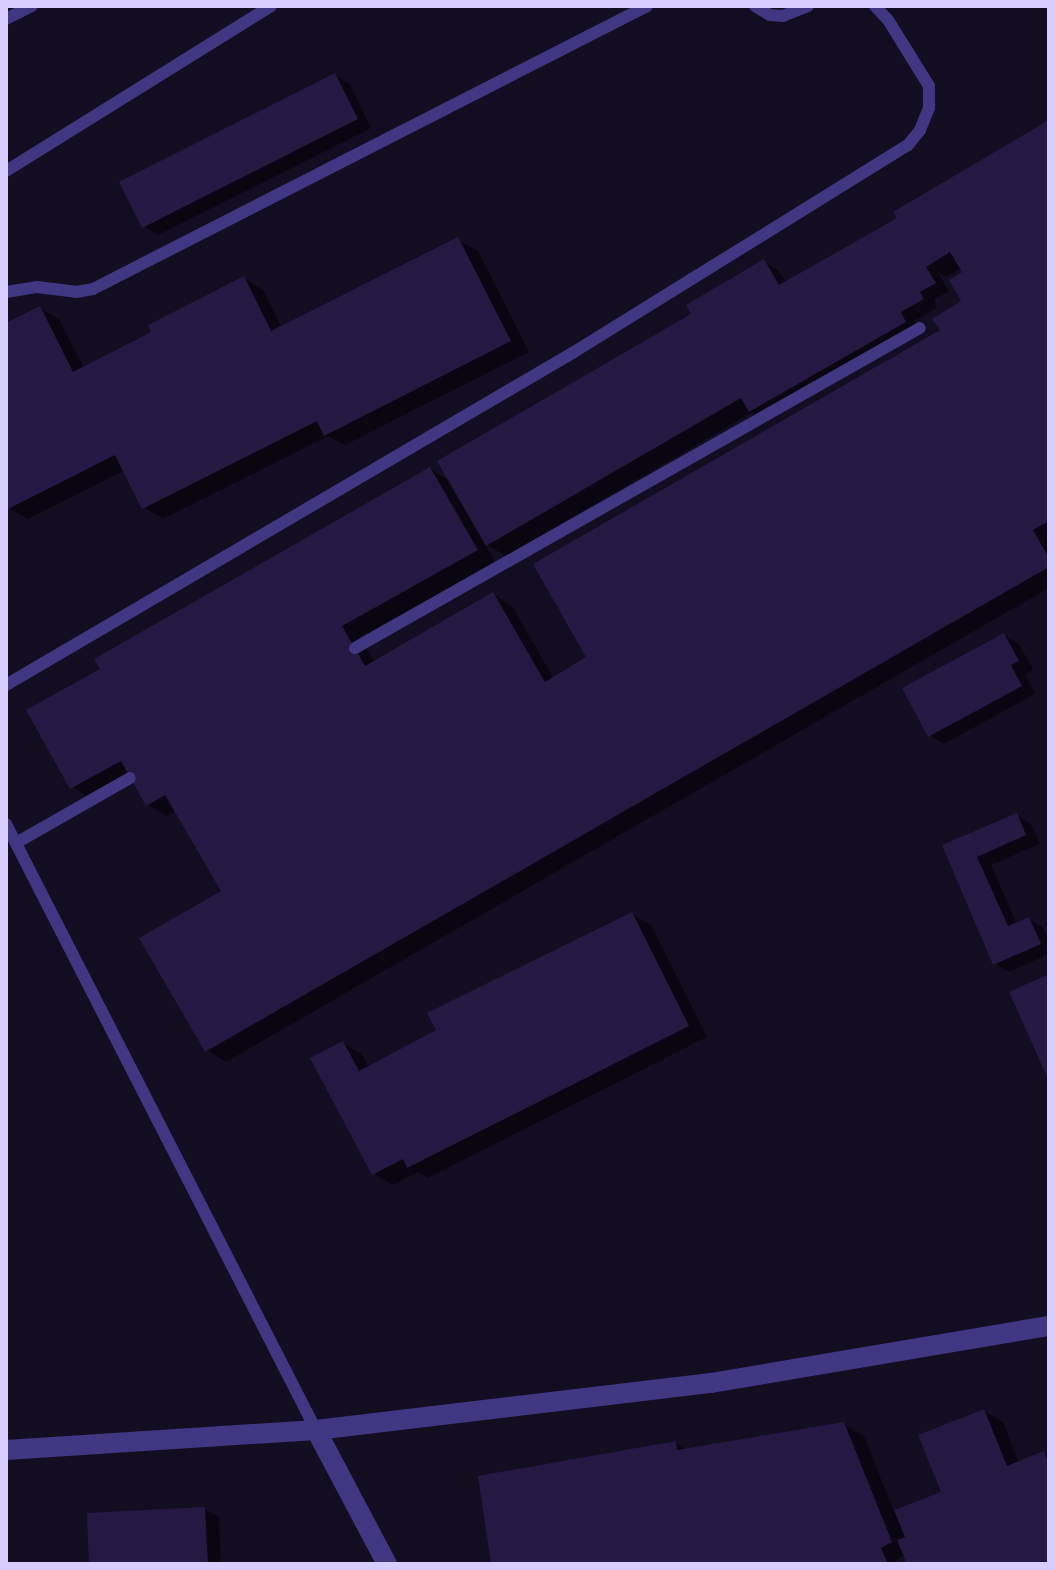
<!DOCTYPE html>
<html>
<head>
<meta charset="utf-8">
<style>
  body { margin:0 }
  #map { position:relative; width:1055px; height:1570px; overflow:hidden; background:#120d21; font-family:Lato,sans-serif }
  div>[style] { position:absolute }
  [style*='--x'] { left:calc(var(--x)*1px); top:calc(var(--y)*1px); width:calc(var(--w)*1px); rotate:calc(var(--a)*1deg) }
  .shadow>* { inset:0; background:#0007 }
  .building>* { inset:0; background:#251843 }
  .service>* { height:12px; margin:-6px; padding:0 6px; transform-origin:6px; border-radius:6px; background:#413682 }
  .minor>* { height:20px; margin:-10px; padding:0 10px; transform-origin:10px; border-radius:10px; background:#413682 }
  span { translate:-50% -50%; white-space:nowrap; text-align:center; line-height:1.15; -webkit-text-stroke:6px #120d21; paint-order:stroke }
  .frame { position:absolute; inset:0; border:8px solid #d8cdff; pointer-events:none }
</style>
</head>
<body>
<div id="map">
  <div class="shadow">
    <div style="clip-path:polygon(335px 75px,350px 84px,371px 128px,158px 235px,143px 226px)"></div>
    <div style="clip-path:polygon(evenodd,1049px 122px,1049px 588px,226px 1062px,206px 1050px,223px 892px,176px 811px,167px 816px,148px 805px,129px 772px,86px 796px,72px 787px,103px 670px,430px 469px,450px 481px,691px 316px,764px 262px,778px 270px,786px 283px,899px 219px,1049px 122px,962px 268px,964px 302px,943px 330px,589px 658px,554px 679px,512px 606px,493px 594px,375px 663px,360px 637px,495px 562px,485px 544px,506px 556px,753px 412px,765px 419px,919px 330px,914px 321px,937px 308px,934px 300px,949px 291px,937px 271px,946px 277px,962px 268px)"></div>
    <div style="clip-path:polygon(458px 240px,478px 251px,529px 352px,345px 445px,328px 436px,163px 519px,144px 508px,125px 470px,28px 519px,8px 508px,6px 325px,40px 308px,59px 319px,84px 368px,154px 333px,244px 278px,263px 290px,282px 328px)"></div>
    <div style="clip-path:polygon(1004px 635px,1019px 644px,1033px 670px,1025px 674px,1035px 694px,944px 744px,929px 735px)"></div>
    <div style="clip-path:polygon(1017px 815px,1031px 824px,1040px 844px,991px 865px,1017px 924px,1029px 919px,1043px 928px,1049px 940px,1049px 954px,1009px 972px,994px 963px,944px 846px)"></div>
    <div style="clip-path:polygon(632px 914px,651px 925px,707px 1037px,428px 1178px,418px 1172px,393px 1185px,374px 1174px,343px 1043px,362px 1054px,369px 1068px,438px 1031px)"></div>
    <div style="clip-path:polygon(984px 1411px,1003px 1422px,1019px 1463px,1043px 1453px,1049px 1457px,1049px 1564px,909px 1564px,905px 1555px,896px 1560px,898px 1564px,493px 1564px,676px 1443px,688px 1451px,844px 1424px,864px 1436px,894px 1512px,943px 1493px)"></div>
    <div style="clip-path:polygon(204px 1509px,219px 1517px,221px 1564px,91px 1564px)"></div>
  </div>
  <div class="building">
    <div style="clip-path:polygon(335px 73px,358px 119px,142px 228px,119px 182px)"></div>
    <div style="clip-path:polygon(1049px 120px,1049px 521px,1033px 530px,1049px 558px,1049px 567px,205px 1052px,139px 938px,221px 891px,165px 795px,146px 806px,121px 761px,70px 789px,26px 710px,100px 669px,94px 659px,430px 467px,478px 550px,342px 626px,365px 666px,493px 592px,545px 682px,586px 657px,533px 564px,940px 330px,932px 319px,961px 301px,949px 280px,962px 272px,950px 252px,926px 267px,936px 283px,920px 292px,924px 299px,901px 312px,906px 322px,749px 412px,741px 398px,486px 546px,437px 461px,691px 314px,686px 305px,764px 259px,779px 285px,897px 218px,893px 212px)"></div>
    <div style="clip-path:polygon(458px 237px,511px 341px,324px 436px,317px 421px,142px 509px,115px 455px,6px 510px,6px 323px,40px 306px,73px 372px,151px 332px,148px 325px,244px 276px,271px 331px)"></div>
    <div style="clip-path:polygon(1004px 633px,1019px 661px,1011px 665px,1022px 686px,928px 737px,902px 688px)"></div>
    <div style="clip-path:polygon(1017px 813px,1026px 835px,977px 857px,1008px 926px,1029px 917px,1041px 944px,993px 965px,942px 845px)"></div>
    <div style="clip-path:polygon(632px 912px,689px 1026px,407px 1168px,403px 1159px,372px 1175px,310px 1058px,343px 1041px,359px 1071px,436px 1030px,427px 1013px)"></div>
    <div style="clip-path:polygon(1049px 974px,1049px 1081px,1009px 992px)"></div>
    <div style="clip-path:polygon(984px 1409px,1007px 1466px,1044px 1451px,1049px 1465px,1049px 1564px,907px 1564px,897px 1540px,905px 1537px,894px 1510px,941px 1492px,918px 1435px)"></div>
    <div style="clip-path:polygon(844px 1422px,892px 1542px,881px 1548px,888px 1564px,491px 1564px,478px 1476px,676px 1441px,677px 1450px)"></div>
    <div style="clip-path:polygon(205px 1507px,208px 1564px,89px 1564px,87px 1513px)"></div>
  </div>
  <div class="service">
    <div style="--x:755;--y:6;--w:17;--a:31"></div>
    <div style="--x:770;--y:15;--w:13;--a:4"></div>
    <div style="--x:783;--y:16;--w:27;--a:-22"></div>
    <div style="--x:6;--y:19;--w:29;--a:-27"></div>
    <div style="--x:6;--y:171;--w:312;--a:-31.9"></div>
    <div style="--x:6;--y:292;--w:31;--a:-9"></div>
    <div style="--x:37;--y:287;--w:39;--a:7"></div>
    <div style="--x:76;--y:292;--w:17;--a:-10"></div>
    <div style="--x:93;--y:289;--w:622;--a:-27.06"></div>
    <div style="--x:355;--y:648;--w:649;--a:-29.53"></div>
    <div style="--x:6;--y:685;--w:658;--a:-30.38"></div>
    <div style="--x:574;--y:352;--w:393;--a:-31.8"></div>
    <div style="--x:908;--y:145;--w:19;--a:-51"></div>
    <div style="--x:920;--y:130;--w:24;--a:-68"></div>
    <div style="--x:929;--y:108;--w:22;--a:-90"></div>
    <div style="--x:929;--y:86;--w:78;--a:-121.8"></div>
    <div style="--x:888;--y:20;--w:19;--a:-133"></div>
    <div style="--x:6;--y:824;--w:681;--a:62.91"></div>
    <div style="--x:16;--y:843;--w:131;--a:-29.7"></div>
  </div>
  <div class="minor">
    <div style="--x:316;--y:1430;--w:152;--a:62.1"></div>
    <div style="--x:6;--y:1450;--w:311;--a:-3.7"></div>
    <div style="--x:316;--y:1430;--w:398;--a:-6.8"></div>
    <div style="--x:711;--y:1383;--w:343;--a:-9.6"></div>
  </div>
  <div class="frame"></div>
</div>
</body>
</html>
